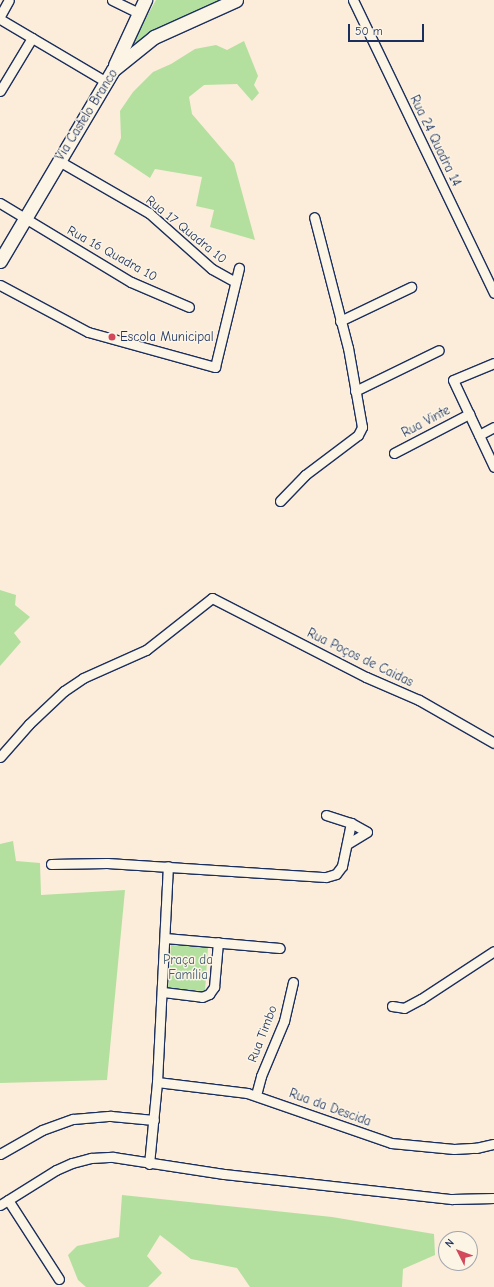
<!DOCTYPE html>
<html>
<head>
<meta charset="utf-8">
<style>
  body { margin:0 }
  #map { position:relative; width:494px; height:1287px; overflow:hidden; background:#fcecda; font-family:"Comic Neue",sans-serif }
  div>[style] { position:absolute }
  [style*='--x'] { left:calc(var(--x)*1px); top:calc(var(--y)*1px); width:calc(var(--w)*1px); rotate:calc(var(--a)*1deg) }
  .green>* { inset:0; background:#b3e09f }
  .roads { filter:drop-shadow(1px 0 #1b2f5e) drop-shadow(-1px 0 #1b2f5e) drop-shadow(0 1px #1b2f5e) drop-shadow(0 -1px #1b2f5e) }
  .street>* { height:9px; margin:-4.5px; padding:0 4.5px; transform-origin:4.5px; border-radius:4.5px; background:#fcf5e5 }
  .secondary>* { height:13px; margin:-6.5px; padding:0 6.5px; transform-origin:6.5px; border-radius:6.5px; background:#fcf5e5 }
  .dots>* { width:11px; height:11px; translate:-50% -50%; box-sizing:border-box; border:2px solid #fcf5e5; border-radius:50% }
  span { translate:-50% -50%; white-space:nowrap; text-align:center; line-height:1.15; -webkit-text-stroke:3px #fcf5e5; paint-order:stroke }
  .street-label { font-size:13px; color:#1b2f5e }
  .poi-label { font-size:13px; color:#1b2f5e }
  .left { translate:0 -50%; text-align:left }
  .park-label { font-size:13px; color:#415b6e }
  .north { position:absolute; left:438px; top:1231px; width:40px; height:40px; box-sizing:border-box; background:#fcf5e5; border:1px solid #a2a6af; border-radius:50%; rotate:312deg; font-size:11px; font-weight:700; line-height:16px; text-align:center; color:#1b2f5e }
  .north::after { content:''; display:block; margin:auto; width:14px; height:18px; background:#d1495b; clip-path:polygon(50% 0,100% 100%,50% 72%,0 100%) }
  .scale { position:absolute; left:348px; top:24px; width:76px; height:18px; box-sizing:border-box; border:2px solid #1b2f5e; border-top:0; padding-left:5px; font-size:12px; line-height:14px; white-space:nowrap; color:#1b2f5e; -webkit-text-stroke:3px #fcf5e5; paint-order:stroke }
</style>
</head>
<body>
<div id="map">
  <div class="green">
    <div style="clip-path:polygon(156px 0,226px 0,125px 55px)"></div>
    <div style="clip-path:polygon(244px 41px,258px 76px,254px 85px,259px 93px,252px 101px,237px 84px,204px 85px,189px 97px,192px 114px,234px 163px,255px 240px,210px 227px,214px 210px,196px 206px,202px 177px,155px 169px,150px 178px,114px 154px,121px 138px,120px 111px,133px 92px,153px 72px,171px 64px,195px 49px,216px 45px,227px 50px)"></div>
    <div style="clip-path:polygon(0 590px,16px 595px,15px 605px,30px 617px,14px 633px,21px 642px,0 666px)"></div>
    <div style="clip-path:polygon(13px 841px,16px 861px,40px 863px,41px 895px,125px 890px,107px 1080px,0 1083px,0 844px)"></div>
    <div style="clip-path:polygon(171px 945px,208px 947px,205px 991px,168px 989px)"></div>
    <div style="clip-path:polygon(122px 1195px,332px 1217px,434px 1234px,435px 1255px,403px 1269px,402px 1287px,250px 1287px,237px 1268px,191px 1259px,160px 1235px,147px 1256px,162px 1273px,148px 1287px,86px 1287px,78px 1280px,68px 1255px,77px 1246px,119px 1237px)"></div>
  </div>
  <div class="roads">
    <div class="street">
      <div style="--x:112;--y:0;--w:30;--a:26"></div>
      <div style="--x:353;--y:0;--w:325;--a:64.3"></div>
      <div style="--x:0;--y:16;--w:18;--a:-61"></div>
      <div style="--x:0;--y:19;--w:122;--a:30.6"></div>
      <div style="--x:0;--y:91;--w:62;--a:-58.9"></div>
      <div style="--x:59;--y:161;--w:104;--a:30"></div>
      <div style="--x:149;--y:213;--w:84;--a:41.6"></div>
      <div style="--x:212;--y:269;--w:26;--a:29"></div>
      <div style="--x:0;--y:203;--w:153;--a:31.1"></div>
      <div style="--x:131;--y:282;--w:63;--a:23.3"></div>
      <div style="--x:0;--y:285;--w:100;--a:28.1"></div>
      <div style="--x:88;--y:332;--w:132;--a:15.4"></div>
      <div style="--x:215;--y:367;--w:102;--a:-76.4"></div>
      <div style="--x:340;--y:321;--w:79;--a:-25.6"></div>
      <div style="--x:494;--y:363;--w:44;--a:157.5"></div>
      <div style="--x:453;--y:380;--w:96;--a:64.8"></div>
      <div style="--x:355;--y:391;--w:93;--a:-26"></div>
      <div style="--x:479;--y:435;--w:17;--a:-28"></div>
      <div style="--x:394;--y:453;--w:85;--a:-27.5"></div>
      <div style="--x:280;--y:501;--w:36;--a:-46"></div>
      <div style="--x:305;--y:475;--w:66;--a:-37"></div>
      <div style="--x:358;--y:435;--w:9;--a:-63"></div>
      <div style="--x:362;--y:427;--w:80;--a:-100"></div>
      <div style="--x:348;--y:348;--w:135;--a:-104.5"></div>
      <div style="--x:0;--y:757;--w:44;--a:-48.7"></div>
      <div style="--x:29;--y:724;--w:48;--a:-43.3"></div>
      <div style="--x:64;--y:691;--w:23;--a:-34"></div>
      <div style="--x:83;--y:678;--w:69;--a:-24"></div>
      <div style="--x:146;--y:650;--w:84;--a:-38.2"></div>
      <div style="--x:212;--y:598;--w:173;--a:27.2"></div>
      <div style="--x:366;--y:677;--w:58;--a:23.5"></div>
      <div style="--x:419;--y:700;--w:86;--a:29.8"></div>
      <div style="--x:326;--y:815;--w:26;--a:18"></div>
      <div style="--x:351;--y:823;--w:18;--a:29"></div>
      <div style="--x:367;--y:832;--w:23;--a:149"></div>
      <div style="--x:51;--y:864;--w:56;--a:-1"></div>
      <div style="--x:107;--y:863;--w:219;--a:3.7"></div>
      <div style="--x:326;--y:877;--w:10;--a:-17"></div>
      <div style="--x:336;--y:874;--w:10;--a:-53"></div>
      <div style="--x:342;--y:866;--w:44;--a:-78.2"></div>
      <div style="--x:165;--y:938;--w:115;--a:5"></div>
      <div style="--x:163;--y:992;--w:39;--a:7"></div>
      <div style="--x:202;--y:997;--w:8;--a:-23"></div>
      <div style="--x:209;--y:994;--w:9;--a:-54"></div>
      <div style="--x:214;--y:987;--w:45;--a:-84.9"></div>
      <div style="--x:392;--y:1006;--w:12;--a:9"></div>
      <div style="--x:404;--y:1008;--w:19;--a:-28"></div>
      <div style="--x:421;--y:999;--w:87;--a:-33.3"></div>
      <div style="--x:157;--y:1082;--w:91;--a:7"></div>
      <div style="--x:247;--y:1093;--w:152;--a:19.1"></div>
      <div style="--x:391;--y:1143;--w:63;--a:5.4"></div>
      <div style="--x:454;--y:1149;--w:22;--a:-3"></div>
      <div style="--x:476;--y:1148;--w:18;--a:-13"></div>
      <div style="--x:256;--y:1095;--w:20;--a:-75"></div>
      <div style="--x:261;--y:1076;--w:60;--a:-67.3"></div>
      <div style="--x:284;--y:1021;--w:40;--a:-77"></div>
      <div style="--x:0;--y:1154;--w:48;--a:-29.7"></div>
      <div style="--x:42;--y:1130;--w:33;--a:-20"></div>
      <div style="--x:73;--y:1119;--w:38;--a:-5"></div>
      <div style="--x:111;--y:1116;--w:43;--a:5.3"></div>
      <div style="--x:149;--y:1164;--w:82;--a:-84.4"></div>
      <div style="--x:157;--y:1082;--w:216;--a:-87.1"></div>
      <div style="--x:8;--y:1200;--w:94;--a:57.2"></div>
      <div style="--x:0;--y:1205;--w:66;--a:-32"></div>
      <div style="--x:56;--y:1170;--w:17;--a:-24"></div>
      <div style="--x:72;--y:1163;--w:20;--a:-15"></div>
      <div style="--x:91;--y:1158;--w:22;--a:-3"></div>
      <div style="--x:113;--y:1157;--w:112;--a:8.7"></div>
      <div style="--x:224;--y:1174;--w:229;--a:6.3"></div>
      <div style="--x:452;--y:1199;--w:42;--a:-1.4"></div>
    </div>
    <div class="secondary">
      <div style="--x:115;--y:65;--w:72;--a:-65.2"></div>
      <div style="--x:0;--y:261;--w:222;--a:-59.4"></div>
      <div style="--x:113;--y:70;--w:53;--a:-38.8"></div>
      <div style="--x:154;--y:37;--w:90;--a:-24.3"></div>
    </div>
  </div>
  <div class="dots">
    <div style="left:112px;top:337px;background:#d1495b"></div>
  </div>
  <div class="street-label">
    <span style="left:87px;top:115px;rotate:-58deg">Via Castelo Branco</span>
    <span style="left:435px;top:141px;rotate:64deg">Rua 24 Quadra 14</span>
    <span style="left:186px;top:230px;rotate:39deg">Rua 17 Quadra 10</span>
    <span style="left:112px;top:254px;rotate:29deg">Rua 16 Quadra 10</span>
    <span style="left:426px;top:422px;rotate:-28deg">Rua Vinte</span>
    <span style="left:360px;top:658px;rotate:26deg">Rua Poços de Caidas</span>
    <span style="left:263px;top:1034px;rotate:-69deg">Rua Timbo</span>
    <span style="left:330px;top:1108px;rotate:20deg">Rua da Descida</span>
  </div>
  <div class="poi-label">
    <span class="left" style="left:120px;top:337px">Escola Municipal</span>
  </div>
  <div class="park-label">
    <span style="left:188px;top:968px">Praça da<br>Família</span>
  </div>
  <div class="north">N</div>
  <div class="scale">50 m</div>
</div>
</body>
</html>
